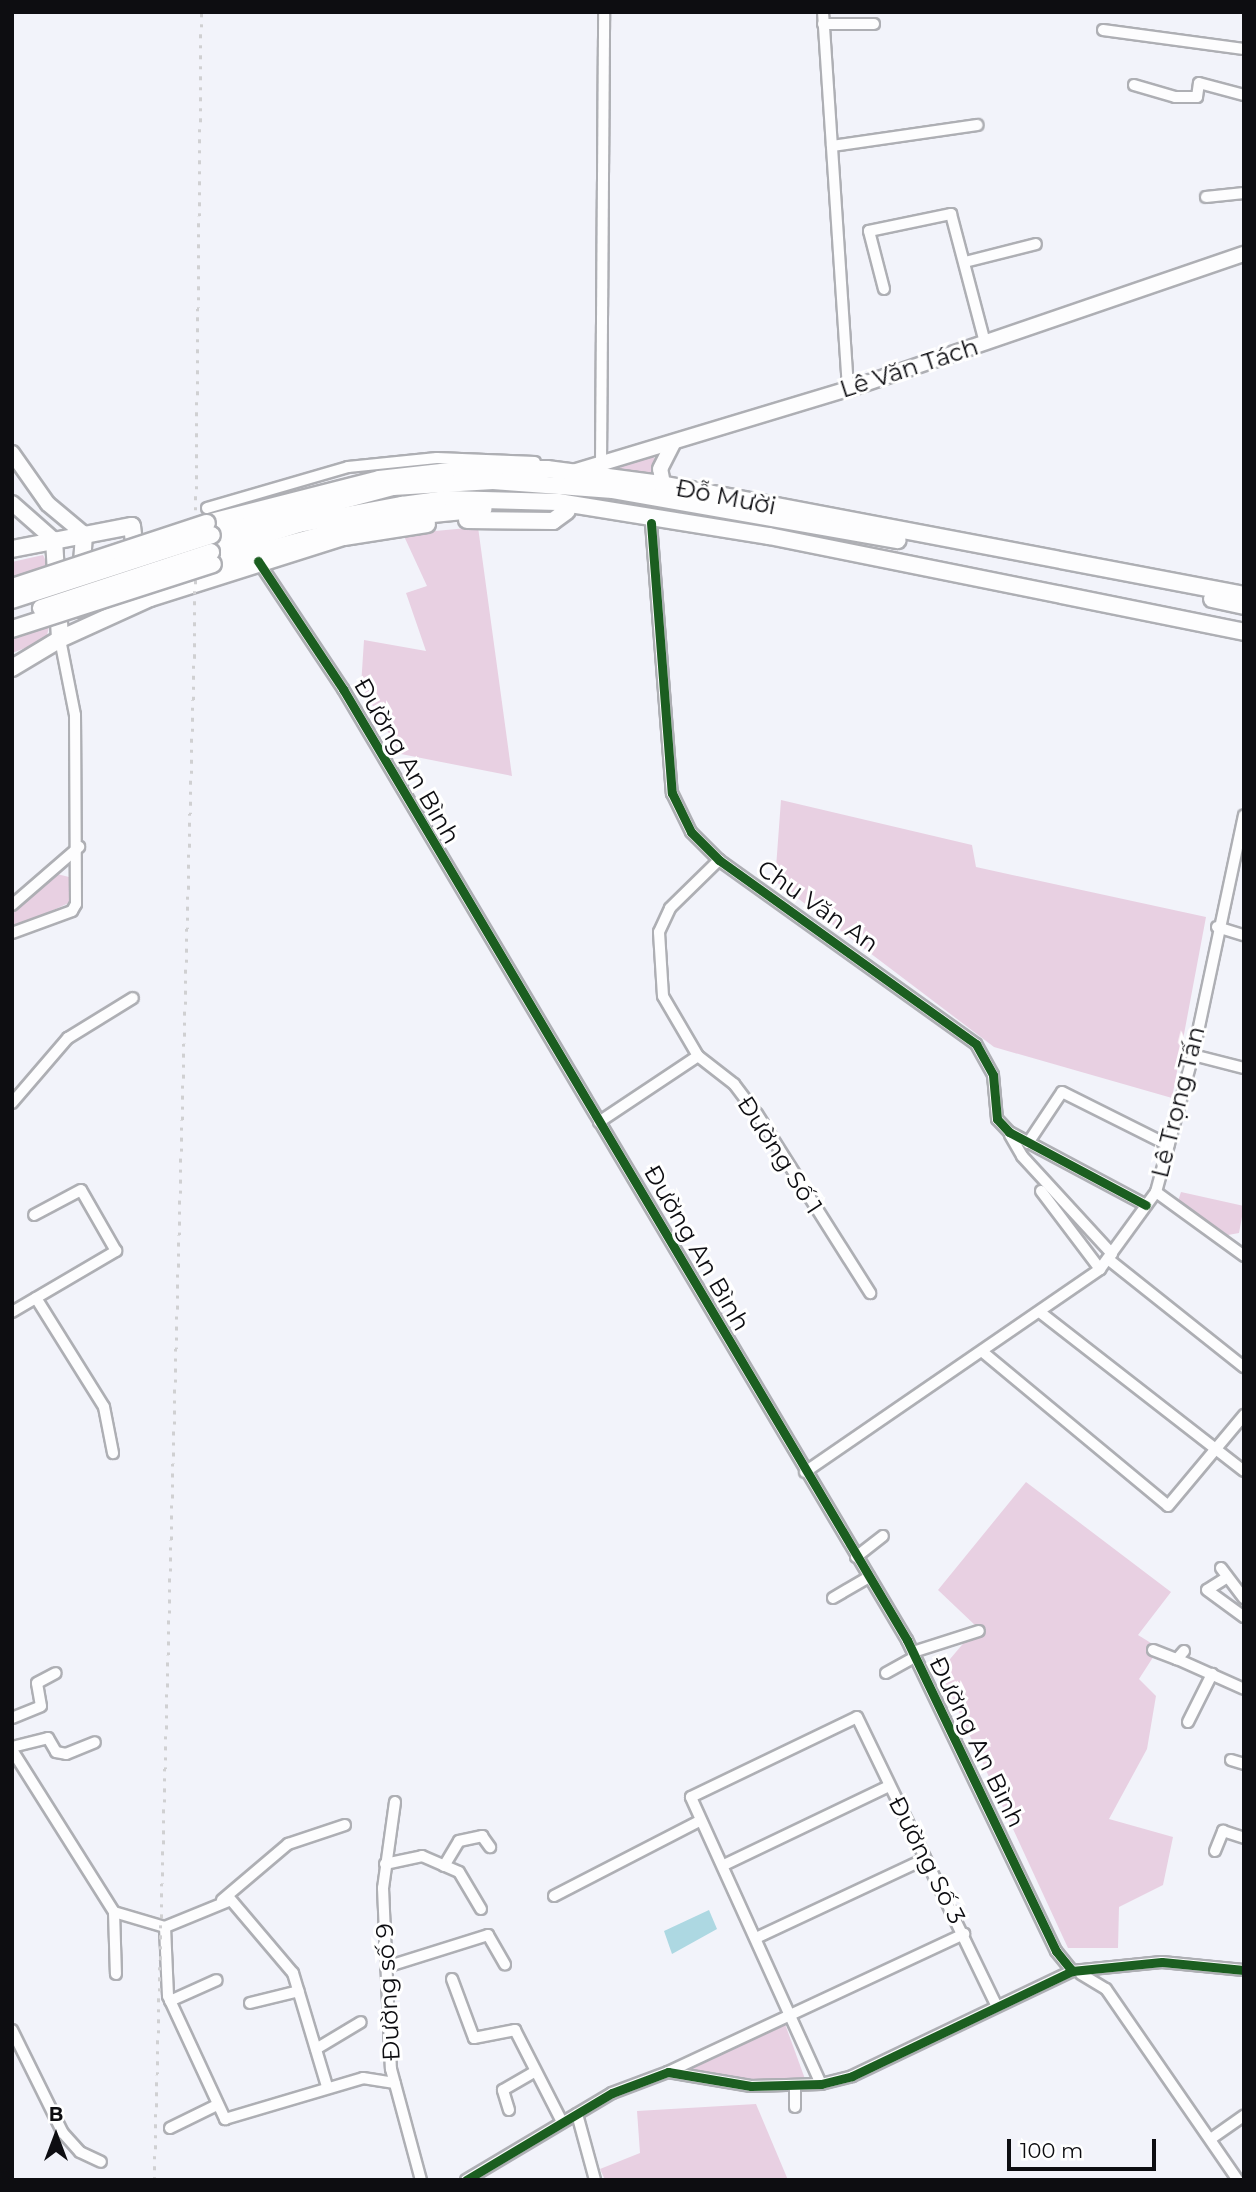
<!DOCTYPE html>
<html>
<head>
<meta charset="utf-8">
<style>
  body { margin:0 }
  #map { position:relative; width:1256px; height:2192px; overflow:hidden; background:#f2f3fa; font-family:Montserrat,sans-serif }
  div>[style] { position:absolute }
  [style*='--x'] { left:calc(var(--x)*1px); top:calc(var(--y)*1px); width:calc(var(--w)*1px); rotate:calc(var(--a)*1deg) }
  .green>* { inset:0; background:#e8d0e2 }
  .water>* { inset:0; background:#add8e2 }
  .roads { filter:drop-shadow(2px 0 #aeafb4) drop-shadow(-2px 0 #aeafb4) drop-shadow(0 2px #aeafb4) drop-shadow(0 -2px #aeafb4) }
  .minor>* { height:10px; margin:-5px; padding:0 5px; transform-origin:5px; border-radius:5px; background:#fdfdfe }
  .major>* { height:14px; margin:-7px; padding:0 7px; transform-origin:7px; border-radius:7px; background:#fdfdfe }
  .highway>* { height:16px; margin:-8px; padding:0 8px; transform-origin:8px; border-radius:8px; background:#fdfdfe }
  .rail>* { height:2.5px; margin-top:-1.25px; transform-origin:0; background:repeating-linear-gradient(90deg,#d0d0d2 0 3.5px,transparent 0 10.5px) }
  .bridges { filter:drop-shadow(2px 0 #aeafb4) drop-shadow(-2px 0 #aeafb4) drop-shadow(0 2px #aeafb4) drop-shadow(0 -2px #aeafb4) }
  .highway-bridge>* { height:16px; margin:-8px; padding:0 8px; transform-origin:8px; border-radius:8px; background:#fdfdfe }
  .cycleway>* { height:9px; margin:-4.5px; padding:0 4.5px; transform-origin:4.5px; border-radius:4.5px; background:#1b5e20 }
  span { translate:-50% -50%; white-space:nowrap; text-align:center; line-height:1.15; -webkit-text-stroke:6px #fff; paint-order:stroke }
  .street-label { font-size:24px; color:#0d0d11 }
  .frame { position:absolute; inset:0; border:14px solid #0d0d11; pointer-events:none }
  .north { position:absolute; left:21px; top:2101px; width:70px; height:70px; -webkit-text-stroke:5px #fff; paint-order:stroke; rotate:0deg; font-size:19px; font-weight:700; line-height:28px; text-align:center; color:#0d0d11 }
  .north::after { content:''; display:block; margin:auto; width:24px; height:32px; background:#0d0d11; clip-path:polygon(50% 0,100% 100%,50% 72%,0 100%) }
  .scale { position:absolute; left:1007px; top:2139px; width:149px; height:32px; box-sizing:border-box; border:4px solid #0d0d11; border-top:0; padding-left:9px; font-size:21px; line-height:24px; white-space:nowrap; color:#0d0d11; -webkit-text-stroke:5px #fff; paint-order:stroke }
</style>
</head>
<body>
<div id="map">
  <div class="green">
    <div style="clip-path:polygon(652px 456px,658px 461px,656px 479px,601px 469px)"></div>
    <div style="clip-path:polygon(478px 527px,512px 776px,401px 754px,361px 686px,364px 640px,426px 651px,406px 593px,427px 586px,403px 534px)"></div>
    <div style="clip-path:polygon(43px 555px,49px 567px,12px 579px,12px 562px)"></div>
    <div style="clip-path:polygon(50px 622px,46px 640px,12px 653px,12px 634px)"></div>
    <div style="clip-path:polygon(781px 800px,972px 845px,976px 867px,1206px 917px,1172px 1098px,994px 1047px,775px 881px)"></div>
    <div style="clip-path:polygon(57px 874px,69px 877px,71px 902px,12px 929px,12px 913px)"></div>
    <div style="clip-path:polygon(1181px 1192px,1244px 1206px,1239px 1233px,1228px 1235px,1178px 1201px)"></div>
    <div style="clip-path:polygon(1026px 1482px,1171px 1592px,1138px 1635px,1159px 1648px,1139px 1679px,1156px 1696px,1147px 1749px,1109px 1819px,1173px 1837px,1163px 1885px,1119px 1907px,1118px 1948px,1068px 1948px,940px 1671px,977px 1627px,938px 1590px)"></div>
    <div style="clip-path:polygon(785px 2024px,805px 2079px,799px 2082px,740px 2081px,679px 2070px)"></div>
    <div style="clip-path:polygon(756px 2104px,788px 2180px,605px 2180px,600px 2169px,640px 2153px,637px 2111px)"></div>
  </div>
  <div class="water">
    <div style="clip-path:polygon(709px 1910px,717px 1929px,672px 1954px,664px 1931px)"></div>
  </div>
  <div class="roads">
    <div class="minor">
      <div style="--x:823;--y:12;--w:378;--a:86.2"></div>
      <div style="--x:823;--y:24;--w:51;--a:0"></div>
      <div style="--x:1103;--y:30;--w:142;--a:7.7"></div>
      <div style="--x:1134;--y:85;--w:43;--a:16.3"></div>
      <div style="--x:1175;--y:97;--w:22;--a:0"></div>
      <div style="--x:1197;--y:97;--w:14;--a:-82"></div>
      <div style="--x:1199;--y:83;--w:47;--a:14.9"></div>
      <div style="--x:832;--y:146;--w:147;--a:-8.2"></div>
      <div style="--x:1206;--y:197;--w:38;--a:-6"></div>
      <div style="--x:965;--y:262;--w:73;--a:-14.2"></div>
      <div style="--x:884;--y:289;--w:60;--a:-104.5"></div>
      <div style="--x:869;--y:231;--w:84;--a:-11.7"></div>
      <div style="--x:951;--y:214;--w:133;--a:75.2"></div>
      <div style="--x:601;--y:464;--w:452;--a:-89.6"></div>
      <div style="--x:207;--y:508;--w:147;--a:-16.2"></div>
      <div style="--x:348;--y:467;--w:89;--a:-5.8"></div>
      <div style="--x:437;--y:458;--w:98;--a:2.3"></div>
      <div style="--x:651;--y:523;--w:271;--a:85.6"></div>
      <div style="--x:672;--y:793;--w:43;--a:64"></div>
      <div style="--x:691;--y:832;--w:40;--a:45"></div>
      <div style="--x:719;--y:860;--w:316;--a:35.6"></div>
      <div style="--x:976;--y:1044;--w:35;--a:61"></div>
      <div style="--x:993;--y:1075;--w:44;--a:84.8"></div>
      <div style="--x:997;--y:1119;--w:18;--a:47"></div>
      <div style="--x:1009;--y:1132;--w:155;--a:28.1"></div>
      <div style="--x:258;--y:561;--w:154;--a:56.4"></div>
      <div style="--x:343;--y:689;--w:1106;--a:59.33"></div>
      <div style="--x:907;--y:1640;--w:345;--a:64.4"></div>
      <div style="--x:1056;--y:1951;--w:26;--a:51"></div>
      <div style="--x:12;--y:905;--w:89;--a:-40.9"></div>
      <div style="--x:1217;--y:927;--w:28;--a:17"></div>
      <div style="--x:12;--y:933;--w:64;--a:-20.1"></div>
      <div style="--x:72;--y:911;--w:8;--a:-60"></div>
      <div style="--x:76;--y:904;--w:189;--a:-90.3"></div>
      <div style="--x:75;--y:715;--w:77;--a:-101.2"></div>
      <div style="--x:1193;--y:1055;--w:53;--a:14.3"></div>
      <div style="--x:698;--y:1056;--w:69;--a:-120.3"></div>
      <div style="--x:663;--y:996;--w:64;--a:-93.6"></div>
      <div style="--x:659;--y:932;--w:26;--a:-65"></div>
      <div style="--x:670;--y:908;--w:69;--a:-44.4"></div>
      <div style="--x:12;--y:1103;--w:86;--a:-49.3"></div>
      <div style="--x:68;--y:1038;--w:76;--a:-31.6"></div>
      <div style="--x:599;--y:1122;--w:119;--a:-33.7"></div>
      <div style="--x:698;--y:1056;--w:46;--a:37.9"></div>
      <div style="--x:734;--y:1084;--w:38;--a:53"></div>
      <div style="--x:757;--y:1114;--w:212;--a:57.7"></div>
      <div style="--x:1010;--y:1135;--w:24;--a:60"></div>
      <div style="--x:1022;--y:1156;--w:133;--a:47.4"></div>
      <div style="--x:1028;--y:1143;--w:61;--a:-56.3"></div>
      <div style="--x:1062;--y:1092;--w:119;--a:26.6"></div>
      <div style="--x:1041;--y:1191;--w:98;--a:52.9"></div>
      <div style="--x:1156;--y:1192;--w:109;--a:36"></div>
      <div style="--x:1108;--y:1259;--w:174;--a:38.5"></div>
      <div style="--x:36;--y:1298;--w:128;--a:58"></div>
      <div style="--x:104;--y:1407;--w:47;--a:78.9"></div>
      <div style="--x:12;--y:1312;--w:121;--a:-30.4"></div>
      <div style="--x:116;--y:1251;--w:70;--a:-119.8"></div>
      <div style="--x:81;--y:1190;--w:53;--a:152"></div>
      <div style="--x:1041;--y:1313;--w:257;--a:37.9"></div>
      <div style="--x:984;--y:1353;--w:239;--a:39.7"></div>
      <div style="--x:1168;--y:1506;--w:119;--a:-50.1"></div>
      <div style="--x:805;--y:1472;--w:358;--a:-34.5"></div>
      <div style="--x:1100;--y:1269;--w:95;--a:-54"></div>
      <div style="--x:1156;--y:1192;--w:142;--a:-74.9"></div>
      <div style="--x:1193;--y:1055;--w:245;--a:-78"></div>
      <div style="--x:856;--y:1557;--w:34;--a:-38"></div>
      <div style="--x:1221;--y:1568;--w:38;--a:53"></div>
      <div style="--x:1226;--y:1578;--w:22;--a:148"></div>
      <div style="--x:1207;--y:1590;--w:46;--a:36.1"></div>
      <div style="--x:833;--y:1598;--w:42;--a:-30.3"></div>
      <div style="--x:1153;--y:1650;--w:26;--a:21"></div>
      <div style="--x:1184;--y:1651;--w:11;--a:131"></div>
      <div style="--x:1177;--y:1659;--w:73;--a:24.1"></div>
      <div style="--x:913;--y:1652;--w:69;--a:-17.7"></div>
      <div style="--x:886;--y:1673;--w:33;--a:-29"></div>
      <div style="--x:12;--y:1718;--w:31;--a:-22"></div>
      <div style="--x:41;--y:1706;--w:23;--a:-100"></div>
      <div style="--x:37;--y:1683;--w:21;--a:-28"></div>
      <div style="--x:1188;--y:1722;--w:54;--a:-63.4"></div>
      <div style="--x:12;--y:1747;--w:37;--a:-14"></div>
      <div style="--x:48;--y:1738;--w:16;--a:60"></div>
      <div style="--x:56;--y:1752;--w:10;--a:11"></div>
      <div style="--x:66;--y:1754;--w:31;--a:-22"></div>
      <div style="--x:12;--y:1750;--w:191;--a:57.8"></div>
      <div style="--x:114;--y:1912;--w:62;--a:88.2"></div>
      <div style="--x:1231;--y:1760;--w:14;--a:17"></div>
      <div style="--x:395;--y:1802;--w:87;--a:97.9"></div>
      <div style="--x:383;--y:1888;--w:181;--a:87.5"></div>
      <div style="--x:391;--y:2069;--w:115;--a:74.9"></div>
      <div style="--x:1215;--y:1851;--w:22;--a:-68"></div>
      <div style="--x:1223;--y:1831;--w:22;--a:18"></div>
      <div style="--x:385;--y:1864;--w:38;--a:-12"></div>
      <div style="--x:422;--y:1856;--w:40;--a:23.4"></div>
      <div style="--x:459;--y:1872;--w:43;--a:59.3"></div>
      <div style="--x:724;--y:1865;--w:183;--a:-25.6"></div>
      <div style="--x:444;--y:1866;--w:29;--a:-59"></div>
      <div style="--x:459;--y:1841;--w:24;--a:-12"></div>
      <div style="--x:482;--y:1836;--w:14;--a:54"></div>
      <div style="--x:554;--y:1896;--w:165;--a:-27.3"></div>
      <div style="--x:222;--y:1900;--w:87;--a:-40.3"></div>
      <div style="--x:288;--y:1844;--w:60;--a:-18.4"></div>
      <div style="--x:114;--y:1912;--w:53;--a:16.4"></div>
      <div style="--x:165;--y:1927;--w:69;--a:87.5"></div>
      <div style="--x:168;--y:1996;--w:136;--a:65.1"></div>
      <div style="--x:225;--y:2119;--w:144;--a:-16.5"></div>
      <div style="--x:363;--y:2078;--w:32;--a:9"></div>
      <div style="--x:165;--y:1927;--w:71;--a:-22.2"></div>
      <div style="--x:231;--y:1900;--w:96;--a:49.7"></div>
      <div style="--x:293;--y:1973;--w:118;--a:73.3"></div>
      <div style="--x:756;--y:1938;--w:187;--a:-25.1"></div>
      <div style="--x:386;--y:1967;--w:107;--a:-17.4"></div>
      <div style="--x:488;--y:1935;--w:34;--a:60"></div>
      <div style="--x:1081;--y:1974;--w:29;--a:31"></div>
      <div style="--x:1106;--y:1989;--w:232;--a:55.4"></div>
      <div style="--x:452;--y:1979;--w:63;--a:69.6"></div>
      <div style="--x:474;--y:2038;--w:42;--a:-11"></div>
      <div style="--x:515;--y:2030;--w:103;--a:62.9"></div>
      <div style="--x:170;--y:2001;--w:51;--a:-24.1"></div>
      <div style="--x:250;--y:2003;--w:50;--a:-13.8"></div>
      <div style="--x:12;--y:2030;--w:115;--a:63.7"></div>
      <div style="--x:63;--y:2133;--w:25;--a:48"></div>
      <div style="--x:80;--y:2152;--w:23;--a:25"></div>
      <div style="--x:316;--y:2049;--w:52;--a:-31"></div>
      <div style="--x:668;--y:2072;--w:327;--a:-25"></div>
      <div style="--x:821;--y:2084;--w:315;--a:-114.4"></div>
      <div style="--x:691;--y:1797;--w:184;--a:-25.7"></div>
      <div style="--x:857;--y:1717;--w:319;--a:64.2"></div>
      <div style="--x:795;--y:2107;--w:21;--a:-90"></div>
      <div style="--x:509;--y:2110;--w:21;--a:-107"></div>
      <div style="--x:503;--y:2090;--w:36;--a:-30"></div>
      <div style="--x:577;--y:2114;--w:68;--a:74.7"></div>
      <div style="--x:170;--y:2128;--w:50;--a:-26.1"></div>
      <div style="--x:1212;--y:2138;--w:39;--a:-35"></div>
      <div style="--x:466;--y:2180;--w:170;--a:-30.8"></div>
      <div style="--x:612;--y:2093;--w:60;--a:-20.6"></div>
      <div style="--x:668;--y:2072;--w:84;--a:9.6"></div>
      <div style="--x:751;--y:2086;--w:70;--a:-1.6"></div>
      <div style="--x:821;--y:2084;--w:32;--a:-14"></div>
      <div style="--x:852;--y:2076;--w:244;--a:-25.5"></div>
      <div style="--x:1072;--y:1971;--w:90;--a:-5.7"></div>
      <div style="--x:1162;--y:1962;--w:82;--a:5.6"></div>
    </div>
    <div class="major">
      <div style="--x:12;--y:453;--w:62;--a:54.8"></div>
      <div style="--x:48;--y:504;--w:47;--a:39.8"></div>
      <div style="--x:573;--y:472;--w:291;--a:-16.8"></div>
      <div style="--x:852;--y:388;--w:414;--a:-18.9"></div>
      <div style="--x:665;--y:494;--w:25;--a:-101"></div>
      <div style="--x:660;--y:469;--w:28;--a:-63"></div>
      <div style="--x:12;--y:503;--w:56;--a:41.4"></div>
    </div>
    <div class="highway">
      <div style="--x:467;--y:520;--w:86;--a:0.7"></div>
      <div style="--x:553;--y:521;--w:17;--a:-36"></div>
      <div style="--x:207;--y:523;--w:178;--a:-14.3"></div>
      <div style="--x:379;--y:479;--w:89;--a:-6.5"></div>
      <div style="--x:467;--y:469;--w:80;--a:0"></div>
      <div style="--x:547;--y:469;--w:115;--a:7.5"></div>
      <div style="--x:661;--y:484;--w:593;--a:10.78"></div>
      <div style="--x:212;--y:535;--w:187;--a:-14.9"></div>
      <div style="--x:393;--y:487;--w:100;--a:-3.4"></div>
      <div style="--x:493;--y:481;--w:120;--a:4.3"></div>
      <div style="--x:613;--y:490;--w:289;--a:10"></div>
      <div style="--x:54;--y:540;--w:99;--a:86.5"></div>
      <div style="--x:12;--y:549;--w:122;--a:-10.9"></div>
      <div style="--x:132;--y:526;--w:34;--a:83"></div>
      <div style="--x:211;--y:552;--w:92;--a:-17.7"></div>
      <div style="--x:299;--y:524;--w:105;--a:-10.5"></div>
      <div style="--x:402;--y:505;--w:45;--a:-7.6"></div>
      <div style="--x:447;--y:499;--w:111;--a:1.5"></div>
      <div style="--x:558;--y:502;--w:214;--a:9.2"></div>
      <div style="--x:769;--y:536;--w:485;--a:11.4"></div>
      <div style="--x:213;--y:564;--w:175;--a:-14.9"></div>
      <div style="--x:382;--y:519;--w:102;--a:-5.6"></div>
      <div style="--x:1212;--y:599;--w:33;--a:12"></div>
      <div style="--x:79;--y:609;--w:75;--a:-86.2"></div>
      <div style="--x:12;--y:668;--w:56;--a:-31.1"></div>
      <div style="--x:60;--y:639;--w:99;--a:-24.5"></div>
      <div style="--x:150;--y:598;--w:203;--a:-17.5"></div>
      <div style="--x:344;--y:537;--w:84;--a:-8.9"></div>
    </div>
  </div>
  <div class="rail">
    <div style="--x:154;--y:2180;--w:1524;--a:-88.5"></div>
    <div style="--x:194;--y:657;--w:645;--a:-89.38"></div>
  </div>
  <div class="bridges">
    <div class="highway-bridge">
      <div style="--x:12;--y:587;--w:205;--a:-18.2"></div>
      <div style="--x:12;--y:600;--w:210;--a:-18"></div>
      <div style="--x:41;--y:608;--w:179;--a:-18.2"></div>
      <div style="--x:12;--y:629;--w:211;--a:-17.9"></div>
    </div>
  </div>
  <div class="cycleway">
    <div style="--x:651;--y:523;--w:271;--a:85.6"></div>
    <div style="--x:672;--y:793;--w:43;--a:64"></div>
    <div style="--x:691;--y:832;--w:40;--a:45"></div>
    <div style="--x:719;--y:860;--w:316;--a:35.6"></div>
    <div style="--x:976;--y:1044;--w:35;--a:61"></div>
    <div style="--x:993;--y:1075;--w:44;--a:84.8"></div>
    <div style="--x:997;--y:1119;--w:18;--a:47"></div>
    <div style="--x:1009;--y:1132;--w:155;--a:28.1"></div>
    <div style="--x:258;--y:561;--w:154;--a:56.4"></div>
    <div style="--x:343;--y:689;--w:1106;--a:59.33"></div>
    <div style="--x:907;--y:1640;--w:345;--a:64.4"></div>
    <div style="--x:1056;--y:1951;--w:26;--a:51"></div>
    <div style="--x:466;--y:2180;--w:170;--a:-30.8"></div>
    <div style="--x:612;--y:2093;--w:60;--a:-20.6"></div>
    <div style="--x:668;--y:2072;--w:84;--a:9.6"></div>
    <div style="--x:751;--y:2086;--w:70;--a:-1.6"></div>
    <div style="--x:821;--y:2084;--w:32;--a:-14"></div>
    <div style="--x:852;--y:2076;--w:244;--a:-25.5"></div>
    <div style="--x:1072;--y:1971;--w:90;--a:-5.7"></div>
    <div style="--x:1162;--y:1962;--w:82;--a:5.6"></div>
  </div>
  <div class="street-label">
    <span style="left:909px;top:368px;rotate:-18deg">Lê Văn Tách</span>
    <span style="left:726px;top:497px;rotate:11deg">Đỗ Mười</span>
    <span style="left:407px;top:761px;rotate:60deg">Đường An Bình</span>
    <span style="left:818px;top:906px;rotate:35deg">Chu Văn An</span>
    <span style="left:1178px;top:1102px;rotate:-76deg">Lê Trọng Tấn</span>
    <span style="left:780px;top:1155px;rotate:57deg">Đường Số 1</span>
    <span style="left:697px;top:1248px;rotate:60deg">Đường An Bình</span>
    <span style="left:977px;top:1742px;rotate:64deg">Đường An Bình</span>
    <span style="left:927px;top:1860px;rotate:63deg">Đường Số 3</span>
    <span style="left:388px;top:1992px;rotate:-93deg">Đường số 9</span>
  </div>
  <div class="frame"></div>
  <div class="north">B</div>
  <div class="scale">100 m</div>
</div>
</body>
</html>
